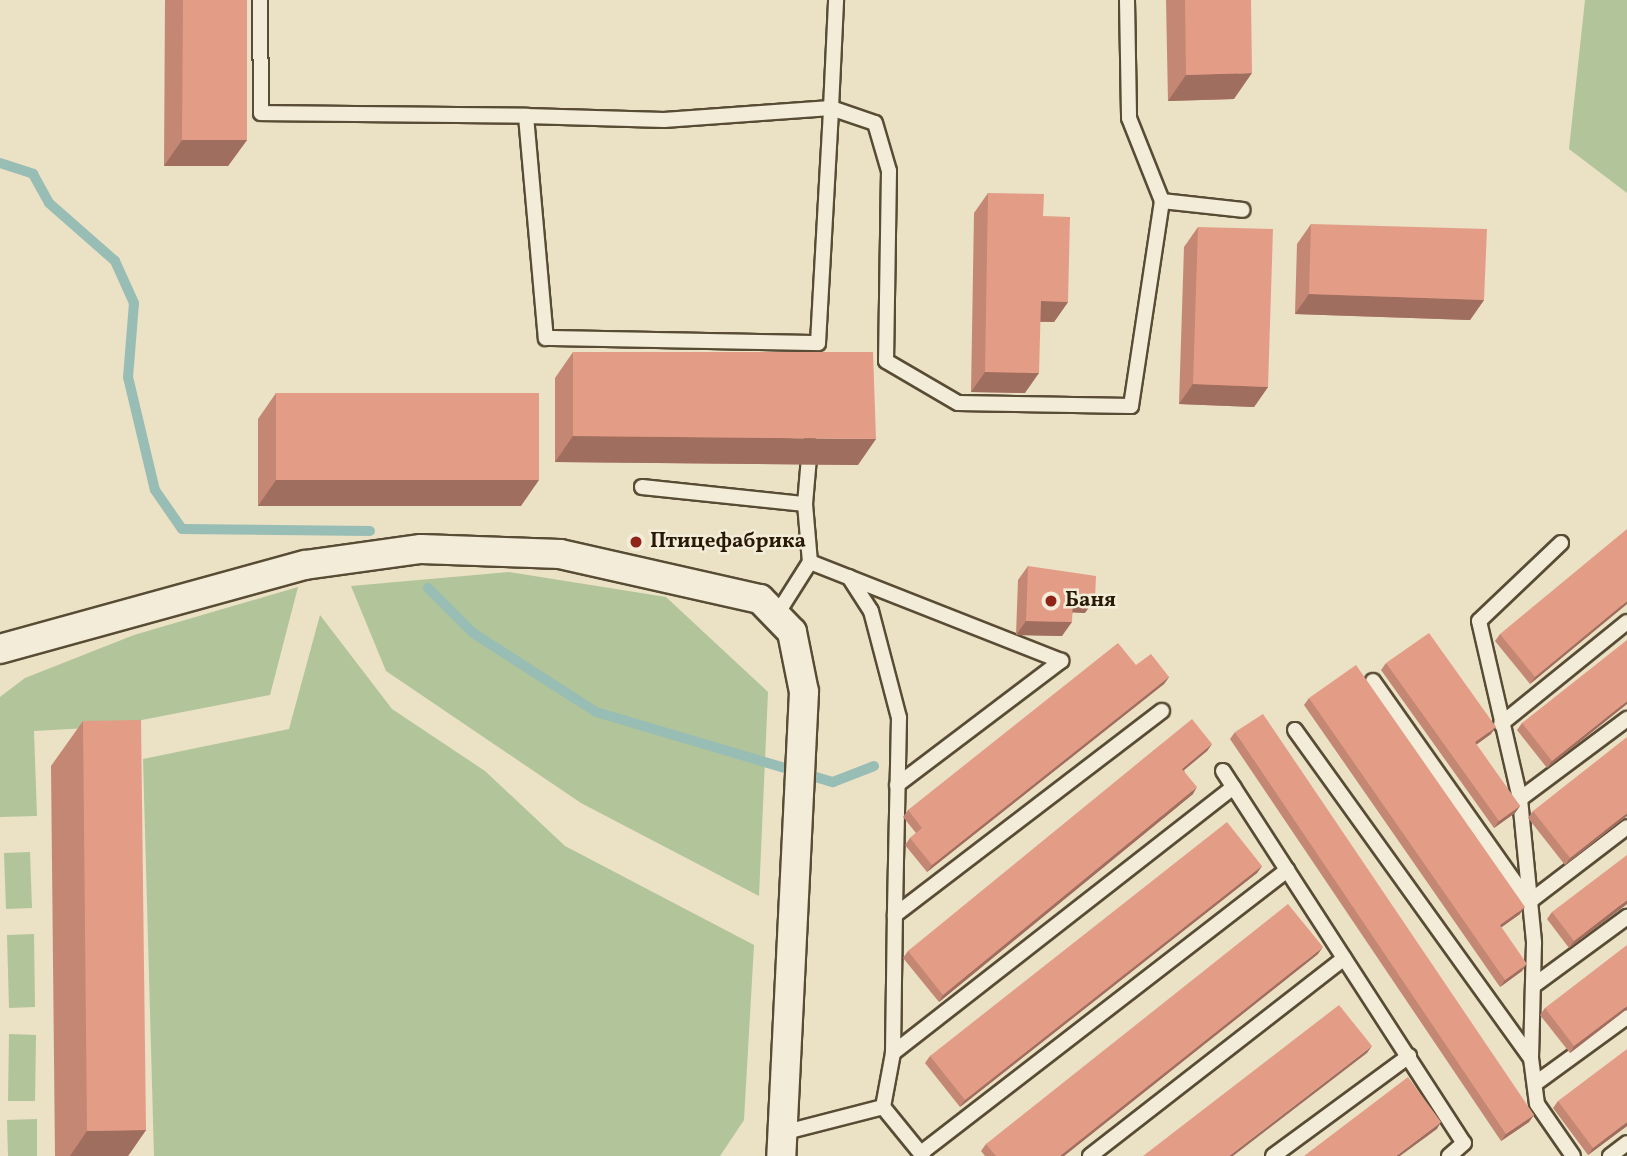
<!DOCTYPE html>
<html>
<head>
<meta charset="utf-8">
<style>
  body { margin:0 }
  #map { position:relative; width:1627px; height:1156px; overflow:hidden; background:#ebe1c5; font-family:Vollkorn,serif }
  div>[style] { position:absolute }
  [style*='--x'] { left:calc(var(--x)*1px); top:calc(var(--y)*1px); width:calc(var(--w)*1px); rotate:calc(var(--a)*1deg) }
  .green>* { inset:0; background:#b2c499 }
  .stream>* { height:10px; margin:-5px; padding:0 5px; transform-origin:5px; border-radius:5px; background:#98bdb5 }
  .roads { filter:drop-shadow(2px 0 #594c35) drop-shadow(-2px 0 #594c35) drop-shadow(0 2px #594c35) drop-shadow(0 -2px #594c35) }
  .service>* { height:14px; margin:-7px; padding:0 7px; transform-origin:7px; border-radius:7px; background:#f2ecd9 }
  .minor>* { height:28px; margin:-14px; padding:0 14px; transform-origin:14px; border-radius:14px; background:#f2ecd9 }
  .wall>* { inset:0; background:#c38774 }
  .shaded-wall>* { inset:0; background:#9f6e5e }
  .building>* { inset:0; background:#e39d87 }
  .dots>* { width:19px; height:19px; translate:-50% -50%; box-sizing:border-box; border:4px solid #f2ecd9; border-radius:50% }
  span { translate:-50% -50%; white-space:nowrap; text-align:center; line-height:1.15; -webkit-text-stroke:5px #f2ecd9; paint-order:stroke }
  .poi-label { font-size:21px; color:#281a05; font-weight:700 }
  .left { translate:0 -50%; text-align:left }
</style>
</head>
<body>
<div id="map">
  <div class="green">
    <div style="clip-path:polygon(1585px 0,1627px 0,1627px 193px,1569px 149px)"></div>
    <div style="clip-path:polygon(509px 572px,666px 597px,768px 692px,759px 896px,581px 803px,386px 671px,351px 586px)"></div>
    <div style="clip-path:polygon(298px 587px,270px 695px,106px 727px,34px 731px,37px 816px,0 817px,0 697px,25px 678px,134px 635px)"></div>
    <div style="clip-path:polygon(320px 615px,392px 709px,485px 771px,565px 846px,754px 945px,744px 1120px,720px 1156px,154px 1156px,143px 759px,289px 729px)"></div>
    <div style="clip-path:polygon(30px 852px,32px 908px,6px 909px,4px 853px)"></div>
    <div style="clip-path:polygon(34px 934px,35px 1007px,9px 1008px,7px 935px)"></div>
    <div style="clip-path:polygon(9px 1034px,36px 1035px,35px 1101px,8px 1101px)"></div>
    <div style="clip-path:polygon(37px 1119px,37px 1156px,8px 1156px,7px 1120px)"></div>
  </div>
  <div class="stream">
    <div style="--x:0;--y:163;--w:35;--a:18"></div>
    <div style="--x:33;--y:174;--w:33;--a:61"></div>
    <div style="--x:49;--y:203;--w:88;--a:41.3"></div>
    <div style="--x:115;--y:261;--w:46;--a:65.7"></div>
    <div style="--x:134;--y:303;--w:74;--a:94.6"></div>
    <div style="--x:128;--y:377;--w:116;--a:76.6"></div>
    <div style="--x:155;--y:490;--w:47;--a:55.3"></div>
    <div style="--x:182;--y:529;--w:188;--a:0.6"></div>
    <div style="--x:428;--y:588;--w:64;--a:45"></div>
    <div style="--x:473;--y:633;--w:146;--a:32.7"></div>
    <div style="--x:596;--y:712;--w:247;--a:16.5"></div>
    <div style="--x:833;--y:782;--w:44;--a:-21.3"></div>
  </div>
  <div class="roads">
    <div class="service">
      <div style="--x:260;--y:0;--w:113;--a:89.5"></div>
      <div style="--x:261;--y:113;--w:265;--a:0.6"></div>
      <div style="--x:526;--y:116;--w:223;--a:84.9"></div>
      <div style="--x:546;--y:338;--w:272;--a:1.1"></div>
      <div style="--x:818;--y:343;--w:235;--a:-86.8"></div>
      <div style="--x:831;--y:108;--w:46;--a:18.8"></div>
      <div style="--x:875;--y:123;--w:50;--a:73.7"></div>
      <div style="--x:889;--y:171;--w:190;--a:90.9"></div>
      <div style="--x:886;--y:361;--w:83;--a:30.3"></div>
      <div style="--x:958;--y:403;--w:173;--a:1"></div>
      <div style="--x:1131;--y:406;--w:207;--a:-81.4"></div>
      <div style="--x:1127;--y:0;--w:118;--a:89"></div>
      <div style="--x:1129;--y:118;--w:89;--a:68.3"></div>
      <div style="--x:1162;--y:201;--w:81;--a:6.3"></div>
      <div style="--x:526;--y:116;--w:138;--a:1.7"></div>
      <div style="--x:664;--y:120;--w:167;--a:-4.1"></div>
      <div style="--x:831;--y:108;--w:108;--a:-87.3"></div>
      <div style="--x:642;--y:487;--w:164;--a:6"></div>
      <div style="--x:805;--y:504;--w:58;--a:85.1"></div>
      <div style="--x:810;--y:562;--w:58;--a:122.3"></div>
      <div style="--x:805;--y:504;--w:58;--a:-85.1"></div>
      <div style="--x:1561;--y:543;--w:113;--a:136.4"></div>
      <div style="--x:1479;--y:621;--w:183;--a:77"></div>
      <div style="--x:1520;--y:799;--w:145;--a:84.4"></div>
      <div style="--x:1534;--y:943;--w:115;--a:91.5"></div>
      <div style="--x:1531;--y:1058;--w:46;--a:82.6"></div>
      <div style="--x:1537;--y:1104;--w:63;--a:55.3"></div>
      <div style="--x:810;--y:562;--w:270;--a:21.5"></div>
      <div style="--x:849;--y:577;--w:40;--a:57.1"></div>
      <div style="--x:871;--y:611;--w:111;--a:75.3"></div>
      <div style="--x:899;--y:718;--w:197;--a:91.2"></div>
      <div style="--x:1373;--y:681;--w:271;--a:54.8"></div>
      <div style="--x:1529;--y:902;--w:123;--a:-37.4"></div>
      <div style="--x:1501;--y:724;--w:162;--a:-39"></div>
      <div style="--x:1295;--y:730;--w:404;--a:54.3"></div>
      <div style="--x:1223;--y:771;--w:443;--a:57.1"></div>
      <div style="--x:1464;--y:1143;--w:20;--a:139"></div>
      <div style="--x:897;--y:785;--w:206;--a:-37.1"></div>
      <div style="--x:1520;--y:799;--w:134;--a:-36.8"></div>
      <div style="--x:1533;--y:986;--w:117;--a:-36.3"></div>
      <div style="--x:893;--y:1053;--w:432;--a:-38"></div>
      <div style="--x:1536;--y:1083;--w:112;--a:-36"></div>
      <div style="--x:883;--y:1107;--w:55;--a:-79.5"></div>
      <div style="--x:893;--y:1053;--w:138;--a:-89.2"></div>
      <div style="--x:895;--y:915;--w:336;--a:-37.4"></div>
      <div style="--x:782;--y:1133;--w:104;--a:-14.4"></div>
      <div style="--x:883;--y:1107;--w:63;--a:50.8"></div>
      <div style="--x:921;--y:1153;--w:463;--a:-37.7"></div>
      <div style="--x:1090;--y:1156;--w:322;--a:-37.9"></div>
      <div style="--x:1273;--y:1156;--w:169;--a:-36.3"></div>
      <div style="--x:1610;--y:1156;--w:21;--a:-37"></div>
    </div>
    <div class="minor">
      <div style="--x:0;--y:649;--w:316;--a:-15.4"></div>
      <div style="--x:305;--y:565;--w:117;--a:-7.9"></div>
      <div style="--x:421;--y:549;--w:139;--a:2.1"></div>
      <div style="--x:560;--y:554;--w:205;--a:12.7"></div>
      <div style="--x:760;--y:599;--w:46;--a:45.9"></div>
      <div style="--x:792;--y:632;--w:61;--a:78.7"></div>
      <div style="--x:804;--y:692;--w:465;--a:92.8"></div>
    </div>
  </div>
  <div class="wall">
    <div style="clip-path:polygon(165px 0,247px 0,247px 140px,228px 166px,164px 166px)"></div>
    <div style="clip-path:polygon(1166px 0,1251px 0,1234px 99px,1168px 101px)"></div>
    <div style="clip-path:polygon(988px 193px,1043px 216px,1068px 302px,1054px 322px,1040px 322px,1025px 393px,971px 392px,974px 213px)"></div>
    <div style="clip-path:polygon(1311px 224px,1484px 300px,1470px 320px,1295px 314px,1297px 244px)"></div>
    <div style="clip-path:polygon(1198px 227px,1268px 387px,1254px 407px,1179px 404px,1184px 247px)"></div>
    <div style="clip-path:polygon(573px 352px,858px 465px,555px 462px,555px 378px)"></div>
    <div style="clip-path:polygon(276px 393px,521px 506px,258px 506px,258px 419px)"></div>
    <div style="clip-path:polygon(1028px 566px,1085px 613px,1073px 612px,1062px 636px,1016px 635px,1018px 580px)"></div>
    <div style="clip-path:polygon(1627px 604px,1530px 684px,1495px 641px,1500px 634px)"></div>
    <div style="clip-path:polygon(1386px 663px,1491px 734px,1476px 745px,1520px 806px,1515px 813px,1494px 828px,1381px 670px)"></div>
    <div style="clip-path:polygon(1136px 665px,1169px 677px,1164px 684px,927px 872px,905px 845px,910px 838px,916px 833px,903px 817px,908px 810px)"></div>
    <div style="clip-path:polygon(1309px 698px,1520px 914px,1501px 927px,1522px 971px,1500px 987px,1304px 705px)"></div>
    <div style="clip-path:polygon(1627px 704px,1547px 768px,1517px 730px,1522px 723px)"></div>
    <div style="clip-path:polygon(83px 721px,146px 1130px,128px 1156px,55px 1156px,51px 766px)"></div>
    <div style="clip-path:polygon(1235px 732px,1534px 1115px,1529px 1122px,1501px 1141px,1230px 739px)"></div>
    <div style="clip-path:polygon(1212px 744px,1207px 751px,1184px 770px,1193px 794px,939px 1002px,903px 958px,908px 951px)"></div>
    <div style="clip-path:polygon(1533px 811px,1627px 816px,1565px 865px,1528px 818px)"></div>
    <div style="clip-path:polygon(1262px 866px,1257px 873px,960px 1107px,925px 1063px,930px 1056px)"></div>
    <div style="clip-path:polygon(1627px 904px,1569px 948px,1547px 919px,1552px 912px)"></div>
    <div style="clip-path:polygon(1318px 954px,1064px 1156px,985px 1156px,981px 1151px,986px 1144px)"></div>
    <div style="clip-path:polygon(1545px 1008px,1627px 1009px,1570px 1053px,1540px 1015px)"></div>
    <div style="clip-path:polygon(1558px 1101px,1627px 1126px,1588px 1155px,1553px 1108px)"></div>
  </div>
  <div class="shaded-wall">
    <div style="clip-path:polygon(1252px 73px,1234px 99px,1168px 101px,1186px 75px)"></div>
    <div style="clip-path:polygon(182px 140px,247px 140px,228px 166px,164px 166px)"></div>
    <div style="clip-path:polygon(1309px 294px,1484px 300px,1470px 320px,1295px 314px)"></div>
    <div style="clip-path:polygon(1041px 301px,1068px 302px,1054px 322px,1027px 321px)"></div>
    <div style="clip-path:polygon(985px 372px,1039px 373px,1025px 393px,971px 392px)"></div>
    <div style="clip-path:polygon(1193px 384px,1268px 387px,1254px 407px,1179px 404px)"></div>
    <div style="clip-path:polygon(573px 436px,876px 439px,858px 465px,555px 462px)"></div>
    <div style="clip-path:polygon(276px 480px,539px 480px,521px 506px,258px 506px)"></div>
    <div style="clip-path:polygon(1073px 598px,1095px 599px,1085px 613px,1063px 612px)"></div>
    <div style="clip-path:polygon(1627px 601px,1627px 604px,1530px 684px,1535px 677px)"></div>
    <div style="clip-path:polygon(1026px 621px,1072px 622px,1062px 636px,1016px 635px)"></div>
    <div style="clip-path:polygon(1169px 677px,1164px 684px,927px 872px,932px 865px)"></div>
    <div style="clip-path:polygon(1627px 701px,1627px 704px,1547px 768px,1552px 761px)"></div>
    <div style="clip-path:polygon(1496px 727px,1491px 734px,1470px 749px,1475px 742px)"></div>
    <div style="clip-path:polygon(1212px 744px,1207px 751px,1177px 776px,1182px 769px)"></div>
    <div style="clip-path:polygon(1197px 787px,1193px 794px,939px 1002px,943px 995px)"></div>
    <div style="clip-path:polygon(1520px 806px,1515px 813px,1494px 828px,1499px 821px)"></div>
    <div style="clip-path:polygon(1627px 813px,1627px 816px,1565px 865px,1570px 858px)"></div>
    <div style="clip-path:polygon(1262px 866px,1257px 873px,960px 1107px,965px 1100px)"></div>
    <div style="clip-path:polygon(1627px 900px,1627px 904px,1569px 948px,1574px 941px)"></div>
    <div style="clip-path:polygon(1525px 907px,1520px 914px,1495px 932px,1500px 925px)"></div>
    <div style="clip-path:polygon(1323px 947px,1318px 954px,1064px 1156px,1060px 1156px)"></div>
    <div style="clip-path:polygon(1527px 964px,1522px 971px,1500px 987px,1505px 980px)"></div>
    <div style="clip-path:polygon(1627px 1006px,1627px 1009px,1570px 1053px,1574px 1046px)"></div>
    <div style="clip-path:polygon(1372px 1046px,1367px 1053px,1233px 1156px,1229px 1156px)"></div>
    <div style="clip-path:polygon(1534px 1115px,1529px 1122px,1501px 1141px,1506px 1134px)"></div>
    <div style="clip-path:polygon(1441px 1122px,1437px 1129px,1400px 1156px,1396px 1156px)"></div>
    <div style="clip-path:polygon(1627px 1122px,1627px 1126px,1588px 1155px,1593px 1148px)"></div>
    <div style="clip-path:polygon(146px 1130px,128px 1156px,70px 1156px,87px 1131px)"></div>
  </div>
  <div class="building">
    <div style="clip-path:polygon(183px 0,247px 0,247px 140px,182px 140px)"></div>
    <div style="clip-path:polygon(1185px 0,1251px 0,1252px 73px,1186px 75px)"></div>
    <div style="clip-path:polygon(988px 193px,1044px 194px,1043px 216px,1070px 217px,1068px 302px,1041px 301px,1039px 373px,985px 372px)"></div>
    <div style="clip-path:polygon(1311px 224px,1487px 229px,1484px 300px,1309px 294px)"></div>
    <div style="clip-path:polygon(1198px 227px,1273px 229px,1268px 387px,1193px 384px)"></div>
    <div style="clip-path:polygon(573px 352px,873px 352px,876px 439px,573px 436px)"></div>
    <div style="clip-path:polygon(276px 393px,539px 393px,539px 480px,276px 480px)"></div>
    <div style="clip-path:polygon(1627px 529px,1627px 601px,1535px 677px,1500px 634px)"></div>
    <div style="clip-path:polygon(1028px 566px,1096px 576px,1095px 599px,1073px 598px,1072px 622px,1026px 621px)"></div>
    <div style="clip-path:polygon(1429px 633px,1496px 727px,1475px 742px,1520px 806px,1499px 821px,1386px 663px)"></div>
    <div style="clip-path:polygon(1627px 640px,1627px 701px,1552px 761px,1522px 723px)"></div>
    <div style="clip-path:polygon(1118px 643px,1136px 665px,1151px 654px,1169px 677px,932px 865px,910px 838px,922px 828px,908px 810px)"></div>
    <div style="clip-path:polygon(1356px 665px,1525px 907px,1500px 925px,1527px 964px,1505px 980px,1309px 698px)"></div>
    <div style="clip-path:polygon(1263px 714px,1534px 1115px,1506px 1134px,1235px 732px)"></div>
    <div style="clip-path:polygon(1192px 719px,1212px 744px,1182px 769px,1197px 787px,943px 995px,908px 951px)"></div>
    <div style="clip-path:polygon(141px 720px,146px 1130px,87px 1131px,83px 721px)"></div>
    <div style="clip-path:polygon(1627px 737px,1627px 813px,1570px 858px,1533px 811px)"></div>
    <div style="clip-path:polygon(1227px 822px,1262px 866px,965px 1100px,930px 1056px)"></div>
    <div style="clip-path:polygon(1627px 855px,1627px 900px,1574px 941px,1552px 912px)"></div>
    <div style="clip-path:polygon(1288px 904px,1323px 947px,1060px 1156px,996px 1156px,986px 1144px)"></div>
    <div style="clip-path:polygon(1627px 945px,1627px 1006px,1574px 1046px,1545px 1008px)"></div>
    <div style="clip-path:polygon(1339px 1005px,1372px 1046px,1229px 1156px,1143px 1156px)"></div>
    <div style="clip-path:polygon(1627px 1049px,1627px 1122px,1593px 1148px,1558px 1101px)"></div>
    <div style="clip-path:polygon(1408px 1077px,1441px 1122px,1396px 1156px,1304px 1156px)"></div>
  </div>
  <div class="dots">
    <div style="left:636px;top:542px;background:#8f2418"></div>
    <div style="left:1051px;top:601px;background:#8f2418"></div>
  </div>
  <div class="poi-label">
    <span class="left" style="left:650px;top:542px">Птицефабрика</span>
    <span class="left" style="left:1065px;top:601px">Баня</span>
  </div>
</div>
</body>
</html>
